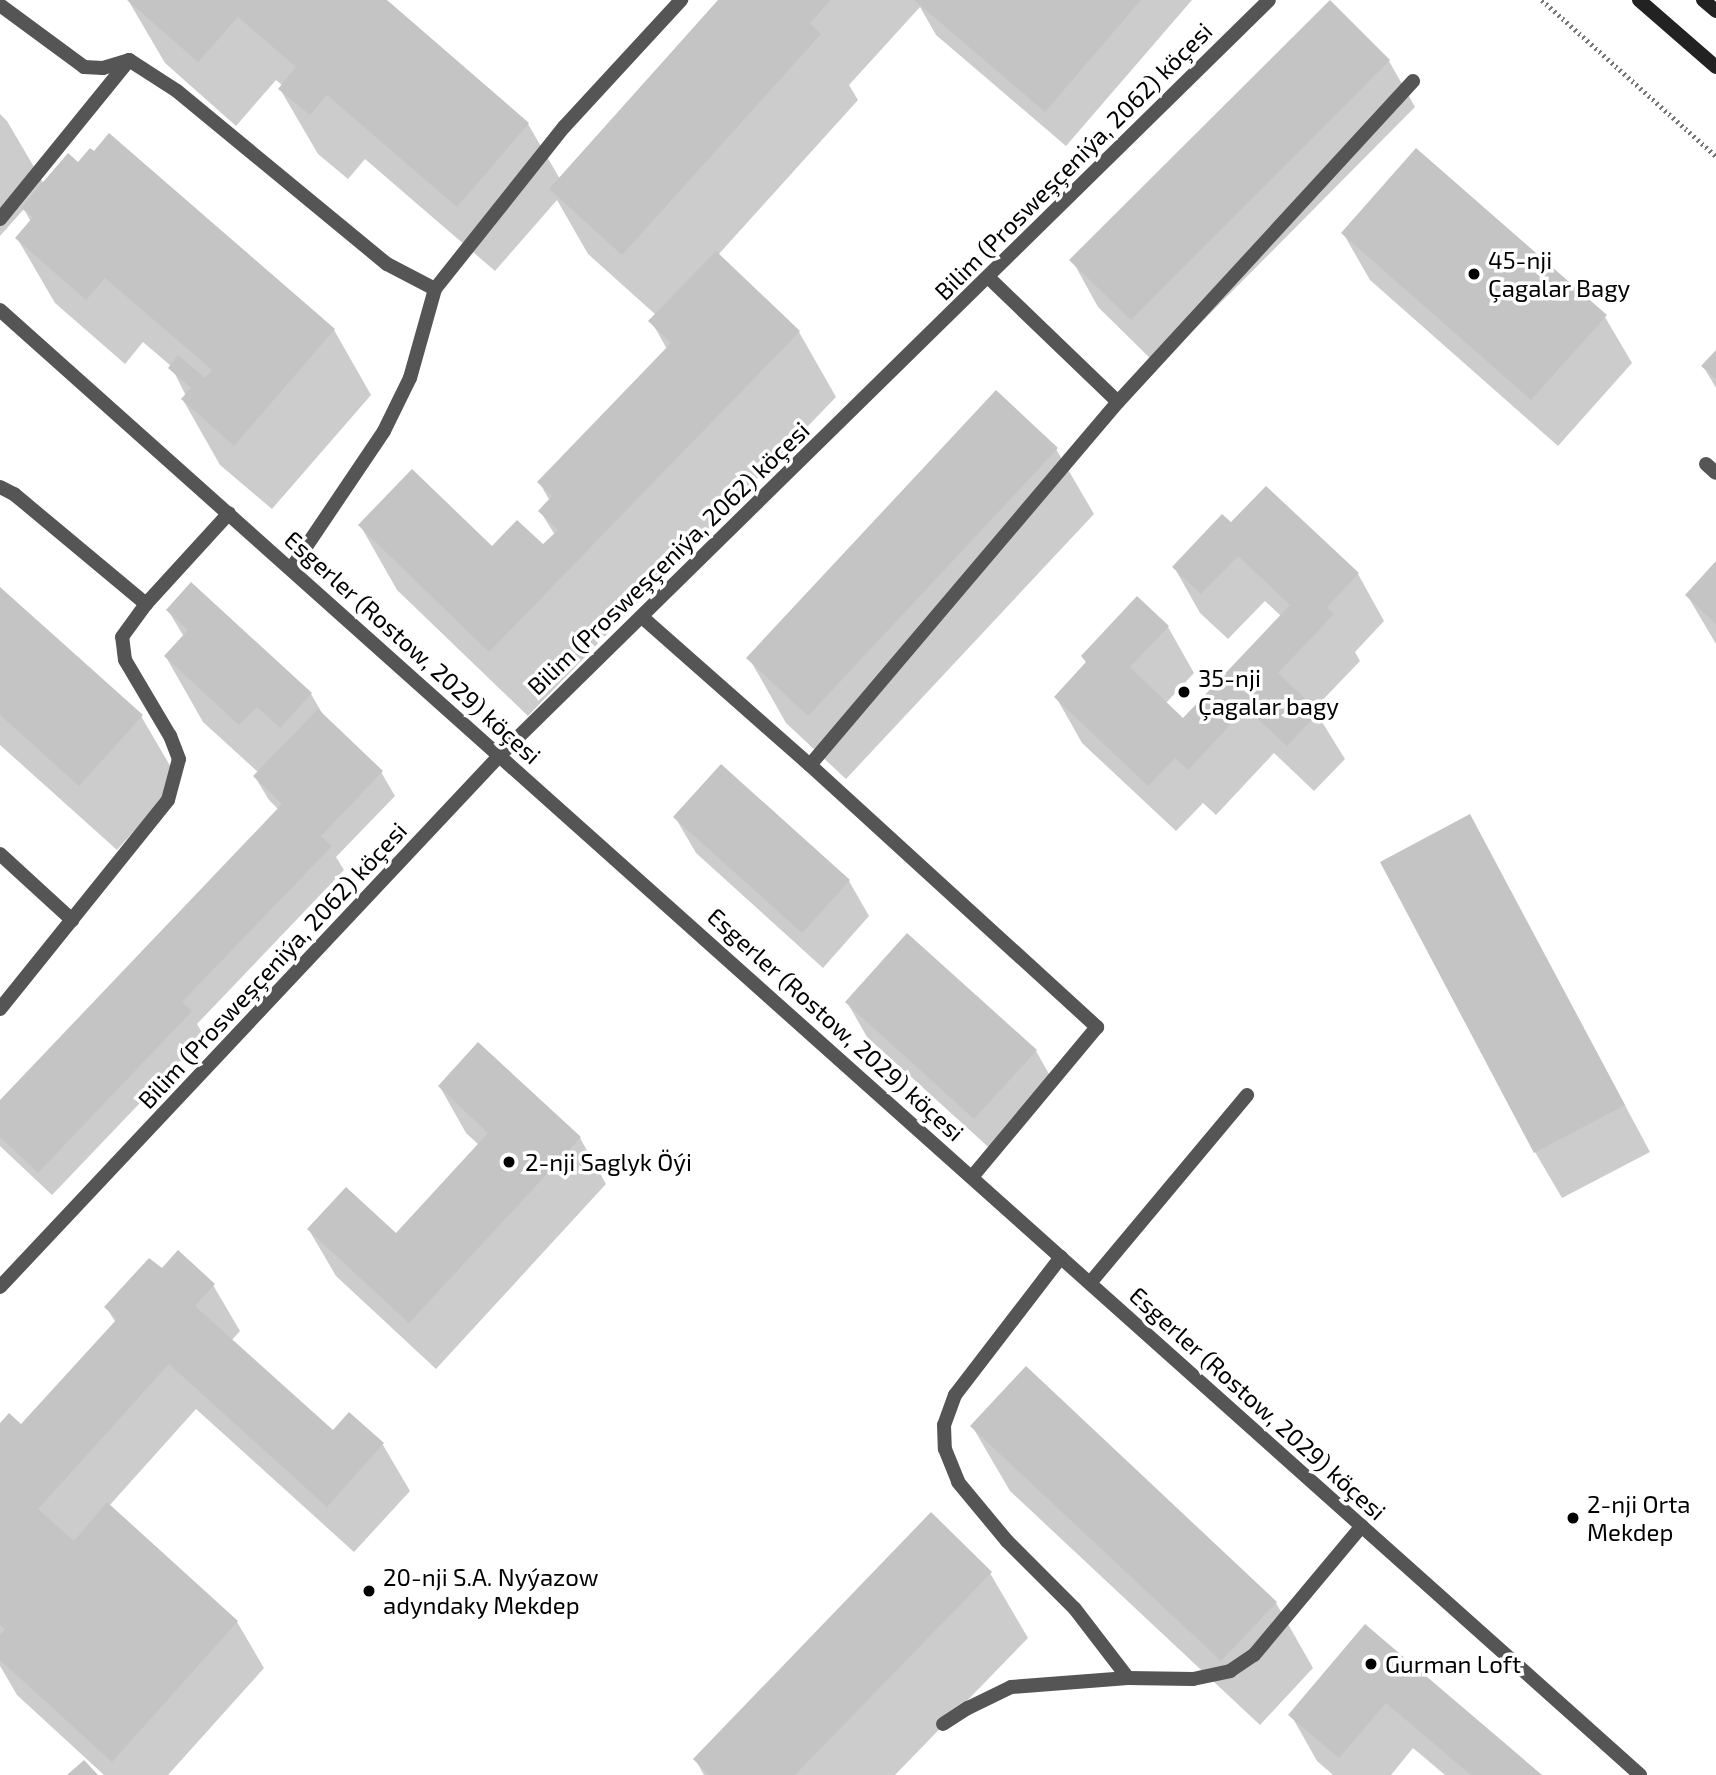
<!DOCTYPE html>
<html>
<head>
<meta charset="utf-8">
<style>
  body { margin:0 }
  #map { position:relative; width:1716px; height:1775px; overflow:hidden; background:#fff; font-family:"Exo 2",sans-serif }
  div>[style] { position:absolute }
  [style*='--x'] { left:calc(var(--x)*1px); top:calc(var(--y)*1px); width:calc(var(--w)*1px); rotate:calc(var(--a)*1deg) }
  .shadow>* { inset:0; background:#0003 }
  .building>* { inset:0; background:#c4c4c4 }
  .path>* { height:4.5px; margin-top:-2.25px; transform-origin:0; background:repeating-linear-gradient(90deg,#777 0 2px,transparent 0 5.5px) }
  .lane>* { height:14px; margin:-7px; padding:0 7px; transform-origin:7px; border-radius:7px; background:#555 }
  .street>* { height:14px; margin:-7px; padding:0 7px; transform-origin:7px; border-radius:7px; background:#555 }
  .secondary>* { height:14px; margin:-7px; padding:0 7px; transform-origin:7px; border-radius:7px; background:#222 }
  .dots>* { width:19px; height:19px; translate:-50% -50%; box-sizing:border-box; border:4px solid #fff; border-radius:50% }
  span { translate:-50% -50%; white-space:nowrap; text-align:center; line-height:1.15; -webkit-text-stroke:7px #fff; paint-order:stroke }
  .street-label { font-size:24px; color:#000 }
  .poi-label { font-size:24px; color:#000 }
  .left { translate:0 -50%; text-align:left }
</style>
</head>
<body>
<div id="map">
  <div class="shadow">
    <div style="clip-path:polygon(128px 0,384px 0,528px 124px,560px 179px,721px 0,1192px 0,1066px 146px,936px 35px,920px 7px,849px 85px,858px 100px,718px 255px,799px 332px,836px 397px,528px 716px,397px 590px,360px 525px,492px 549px,543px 547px,555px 535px,540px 511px,550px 501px,539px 482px,667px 349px,651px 321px,656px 315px,588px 254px,557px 200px,495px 271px,365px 159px,348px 179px,318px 154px,280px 89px,283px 86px,276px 80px,236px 126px,165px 63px)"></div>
    <div style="clip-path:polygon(1389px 61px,1415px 107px,1158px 366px,1098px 307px,1072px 260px)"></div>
    <div style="clip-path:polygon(0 114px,7px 121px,44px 184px,334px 330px,371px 395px,272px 509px,220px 465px,183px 400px,186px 396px,171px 366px,143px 342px,125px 364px,55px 303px,17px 238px,31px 222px,24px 209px,0 236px)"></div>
    <div style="clip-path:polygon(1343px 233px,1605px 317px,1632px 363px,1558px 446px,1370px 280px)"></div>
    <div style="clip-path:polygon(1716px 352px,1716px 388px,1703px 366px)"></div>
    <div style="clip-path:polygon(1056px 449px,1094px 514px,846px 779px,786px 723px,749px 658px)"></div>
    <div style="clip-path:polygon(1266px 488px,1358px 574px,1384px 621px,1355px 652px,1360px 661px,1314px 709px,1345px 759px,1314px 791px,1274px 753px,1216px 815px,1203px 803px,1176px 831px,1082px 743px,1056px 697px,1087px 664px,1083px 657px,1168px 627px,1194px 673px,1165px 704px,1183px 720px,1281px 616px,1265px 601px,1228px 639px,1200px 613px,1174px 567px,1231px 525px)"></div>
    <div style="clip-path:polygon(1716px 563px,1716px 644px,1687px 595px)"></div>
    <div style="clip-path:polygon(0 590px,141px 716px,179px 781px,117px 850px,0 745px)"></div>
    <div style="clip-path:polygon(168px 610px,311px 694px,325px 718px,381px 772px,395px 796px,336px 857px,344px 870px,197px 1024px,204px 1036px,52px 1195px,0 1146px,0 1102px,279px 810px,269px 800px,255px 777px,259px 773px,203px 722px,166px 657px,184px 637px)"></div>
    <div style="clip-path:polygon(1470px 816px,1650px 1152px,1562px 1198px,1535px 1152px)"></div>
    <div style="clip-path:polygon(675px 817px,849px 881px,869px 916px,823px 968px,696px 853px)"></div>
    <div style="clip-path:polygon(847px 1002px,1036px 1051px,1056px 1086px,995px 1153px,867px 1037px)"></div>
    <div style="clip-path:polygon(440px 1087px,580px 1138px,606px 1184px,436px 1369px,336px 1276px,309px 1230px,396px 1235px,479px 1145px,466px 1133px)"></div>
    <div style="clip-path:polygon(162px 1271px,213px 1285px,240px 1331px,231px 1341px,333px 1432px,349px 1415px,383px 1445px,410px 1491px,354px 1552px,196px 1409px,109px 1506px,237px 1622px,264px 1668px,168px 1775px,104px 1775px,17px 1695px,0 1666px,0 1426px,21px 1427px,116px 1323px,106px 1307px)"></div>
    <div style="clip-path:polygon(1026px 1369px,1276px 1603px,1313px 1668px,1260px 1725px,1010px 1491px,972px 1426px)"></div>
    <div style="clip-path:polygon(990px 1573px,1028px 1638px,895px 1775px,704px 1775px,695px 1759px)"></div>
    <div style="clip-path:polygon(1365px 1627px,1539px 1775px,1445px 1775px,1413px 1748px,1391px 1775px,1333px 1775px,1317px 1761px,1291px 1715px)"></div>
  </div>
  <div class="building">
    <div style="clip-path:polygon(127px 0,387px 0,529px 123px,457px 207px,327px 95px,310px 115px,278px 89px,296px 67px,238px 17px,198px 62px)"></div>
    <div style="clip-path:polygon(718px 0,831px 0,810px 23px,821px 34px,622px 255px,549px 189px)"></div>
    <div style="clip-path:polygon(914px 0,1141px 0,1045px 112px)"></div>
    <div style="clip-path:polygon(1330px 0,1390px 60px,1131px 320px,1069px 260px)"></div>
    <div style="clip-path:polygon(109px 133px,335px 329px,234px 446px,181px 399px,191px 388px,168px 368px,178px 355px,205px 378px,212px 370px,105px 278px,86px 300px,15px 238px,33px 217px,21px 208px,68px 153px,78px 162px,90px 148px,94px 151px)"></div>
    <div style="clip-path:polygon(1416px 148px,1607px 315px,1531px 400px,1341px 233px)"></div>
    <div style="clip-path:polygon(716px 251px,800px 331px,489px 652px,358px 525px,412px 469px,492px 546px,517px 520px,543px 544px,558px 530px,538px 511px,552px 496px,537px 482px,671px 343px,648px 321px)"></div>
    <div style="clip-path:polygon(1716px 350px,1716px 379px,1701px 366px)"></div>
    <div style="clip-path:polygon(996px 390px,1058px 448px,808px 716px,746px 658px)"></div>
    <div style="clip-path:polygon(1266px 486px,1359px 573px,1327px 607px,1334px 614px,1278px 673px,1319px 712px,1287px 746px,1246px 708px,1188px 770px,1175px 758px,1148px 786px,1054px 697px,1086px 662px,1081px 656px,1137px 596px,1169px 626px,1130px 667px,1183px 718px,1290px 605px,1238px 556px,1201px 594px,1172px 567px,1222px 514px,1231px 522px)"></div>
    <div style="clip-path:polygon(1716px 561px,1716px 624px,1685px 595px)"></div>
    <div style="clip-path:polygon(191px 582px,312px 693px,280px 728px,257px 707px,239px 725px,164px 656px,188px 630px,166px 610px)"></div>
    <div style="clip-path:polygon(0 587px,143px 715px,79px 786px,0 715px)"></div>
    <div style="clip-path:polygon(318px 709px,383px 771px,321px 836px,332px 846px,182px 1002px,192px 1011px,38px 1173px,0 1137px,0 1100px,282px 804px,253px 776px)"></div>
    <div style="clip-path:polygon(721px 764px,850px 880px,802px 933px,673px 817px)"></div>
    <div style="clip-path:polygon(1470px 814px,1625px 1105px,1534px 1153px,1380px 862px)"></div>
    <div style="clip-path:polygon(907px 933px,1037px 1050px,974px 1119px,845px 1002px)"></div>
    <div style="clip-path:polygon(478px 1042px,581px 1137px,409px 1323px,307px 1229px,346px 1187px,396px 1233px,488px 1133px,438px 1086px)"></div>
    <div style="clip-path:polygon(178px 1250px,215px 1284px,195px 1306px,333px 1430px,349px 1412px,384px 1443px,327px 1507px,169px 1364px,38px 1509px,74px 1541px,107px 1502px,238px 1621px,112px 1762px,0 1660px,0 1635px,5px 1629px,0 1625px,0 1423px,9px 1413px,21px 1424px,117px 1319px,104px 1307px,149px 1258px,162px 1268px)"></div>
    <div style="clip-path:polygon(1026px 1366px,1277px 1602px,1221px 1661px,970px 1426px)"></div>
    <div style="clip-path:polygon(931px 1512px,992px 1572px,795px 1775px,709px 1775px,693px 1759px)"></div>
    <div style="clip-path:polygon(1365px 1624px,1542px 1775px,1471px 1775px,1386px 1703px,1339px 1758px,1288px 1715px)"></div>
    <div style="clip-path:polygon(84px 1760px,98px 1775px,67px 1775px)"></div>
  </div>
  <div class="path">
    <div style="--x:1542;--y:0;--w:234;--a:41.9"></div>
  </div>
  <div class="lane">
    <div style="--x:0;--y:5;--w:104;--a:36.4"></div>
    <div style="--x:84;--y:67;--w:19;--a:3"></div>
    <div style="--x:103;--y:68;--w:27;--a:-17"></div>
    <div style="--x:129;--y:60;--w:57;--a:32.9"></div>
    <div style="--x:177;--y:91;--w:272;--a:39.5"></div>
    <div style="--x:387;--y:264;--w:54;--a:27.5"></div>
    <div style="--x:0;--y:219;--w:205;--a:-50.9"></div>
    <div style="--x:988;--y:277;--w:180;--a:43.9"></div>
    <div style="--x:0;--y:487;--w:16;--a:27"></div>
    <div style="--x:14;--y:494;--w:172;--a:39.8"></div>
    <div style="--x:291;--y:569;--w:166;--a:-56"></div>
    <div style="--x:384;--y:431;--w:59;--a:-63.9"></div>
    <div style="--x:410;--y:378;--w:92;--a:-74.3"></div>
    <div style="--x:435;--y:289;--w:207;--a:-51.5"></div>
    <div style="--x:564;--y:127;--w:173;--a:-47.3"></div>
    <div style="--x:642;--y:617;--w:224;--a:41.4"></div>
    <div style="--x:810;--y:765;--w:389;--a:42.4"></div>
    <div style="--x:1097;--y:1027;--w:195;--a:129.8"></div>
    <div style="--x:810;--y:765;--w:476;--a:-49.7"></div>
    <div style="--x:1118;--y:402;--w:436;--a:-47.4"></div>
    <div style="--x:0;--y:1009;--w:268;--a:-51.2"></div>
    <div style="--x:168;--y:800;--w:42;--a:-75"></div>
    <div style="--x:179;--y:759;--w:25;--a:-111"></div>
    <div style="--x:170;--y:736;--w:88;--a:-120.6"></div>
    <div style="--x:125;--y:660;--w:23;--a:-97"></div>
    <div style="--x:122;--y:637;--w:41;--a:-54"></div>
    <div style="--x:146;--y:604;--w:123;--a:-47.6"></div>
    <div style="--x:1061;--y:1257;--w:174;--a:127.5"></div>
    <div style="--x:955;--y:1395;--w:32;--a:110"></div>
    <div style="--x:944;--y:1425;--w:24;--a:88"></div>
    <div style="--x:945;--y:1449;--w:35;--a:68"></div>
    <div style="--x:958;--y:1482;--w:77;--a:50.3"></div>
    <div style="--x:1007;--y:1541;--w:96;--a:45"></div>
    <div style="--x:1075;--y:1609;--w:87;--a:52.5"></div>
    <div style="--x:1090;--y:1283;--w:245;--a:-50.1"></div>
    <div style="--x:943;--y:1724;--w:30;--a:-33"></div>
    <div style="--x:968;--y:1708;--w:48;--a:-26"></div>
    <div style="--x:1011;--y:1687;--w:117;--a:-4.4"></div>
    <div style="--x:1128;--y:1678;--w:65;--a:0.9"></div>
    <div style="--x:1193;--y:1679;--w:38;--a:-12"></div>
    <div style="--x:1230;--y:1671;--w:29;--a:-34"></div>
    <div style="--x:1254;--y:1655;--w:168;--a:-50.1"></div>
  </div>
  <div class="street">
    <div style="--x:0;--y:310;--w:2199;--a:41.77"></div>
    <div style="--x:1706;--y:464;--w:13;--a:42"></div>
    <div style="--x:0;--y:854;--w:98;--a:42.5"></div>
    <div style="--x:0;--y:1287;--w:731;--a:-46.77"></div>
    <div style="--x:501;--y:754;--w:1076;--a:-44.47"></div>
  </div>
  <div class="secondary">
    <div style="--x:1639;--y:0;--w:102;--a:41"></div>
    <div style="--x:1703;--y:0;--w:17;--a:40"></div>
  </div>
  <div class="dots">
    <div style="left:1474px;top:274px;background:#000"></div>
    <div style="left:1184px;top:692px;background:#000"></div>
    <div style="left:509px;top:1162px;background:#000"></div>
    <div style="left:1573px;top:1518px;background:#000"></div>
    <div style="left:369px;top:1591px;background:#000"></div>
    <div style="left:1371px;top:1664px;background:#000"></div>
  </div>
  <div class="street-label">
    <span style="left:1073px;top:161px;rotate:-45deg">Bilim (Prosweşçeniýa, 2062) köçesi</span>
    <span style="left:668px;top:558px;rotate:-44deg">Bilim (Prosweşçeniýa, 2062) köçesi</span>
    <span style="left:413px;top:647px;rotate:42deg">Esgerler (Rostow, 2029) köçesi</span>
    <span style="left:272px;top:965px;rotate:-47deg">Bilim (Prosweşçeniýa, 2062) köçesi</span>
    <span style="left:836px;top:1024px;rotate:42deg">Esgerler (Rostow, 2029) köçesi</span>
    <span style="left:1258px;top:1403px;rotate:42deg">Esgerler (Rostow, 2029) köçesi</span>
  </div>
  <div class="poi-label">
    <span class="left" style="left:1488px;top:274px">45-nji<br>Çagalar Bagy</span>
    <span class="left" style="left:1198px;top:692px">35-nji<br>Çagalar bagy</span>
    <span class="left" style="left:525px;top:1162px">2-nji Saglyk Öýi</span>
    <span class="left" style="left:1587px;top:1518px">2-nji Orta<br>Mekdep</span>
    <span class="left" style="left:383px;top:1591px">20-nji S.A. Nyýazow<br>adyndaky Mekdep</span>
    <span class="left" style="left:1385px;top:1664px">Gurman Loft</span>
  </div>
</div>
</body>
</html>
